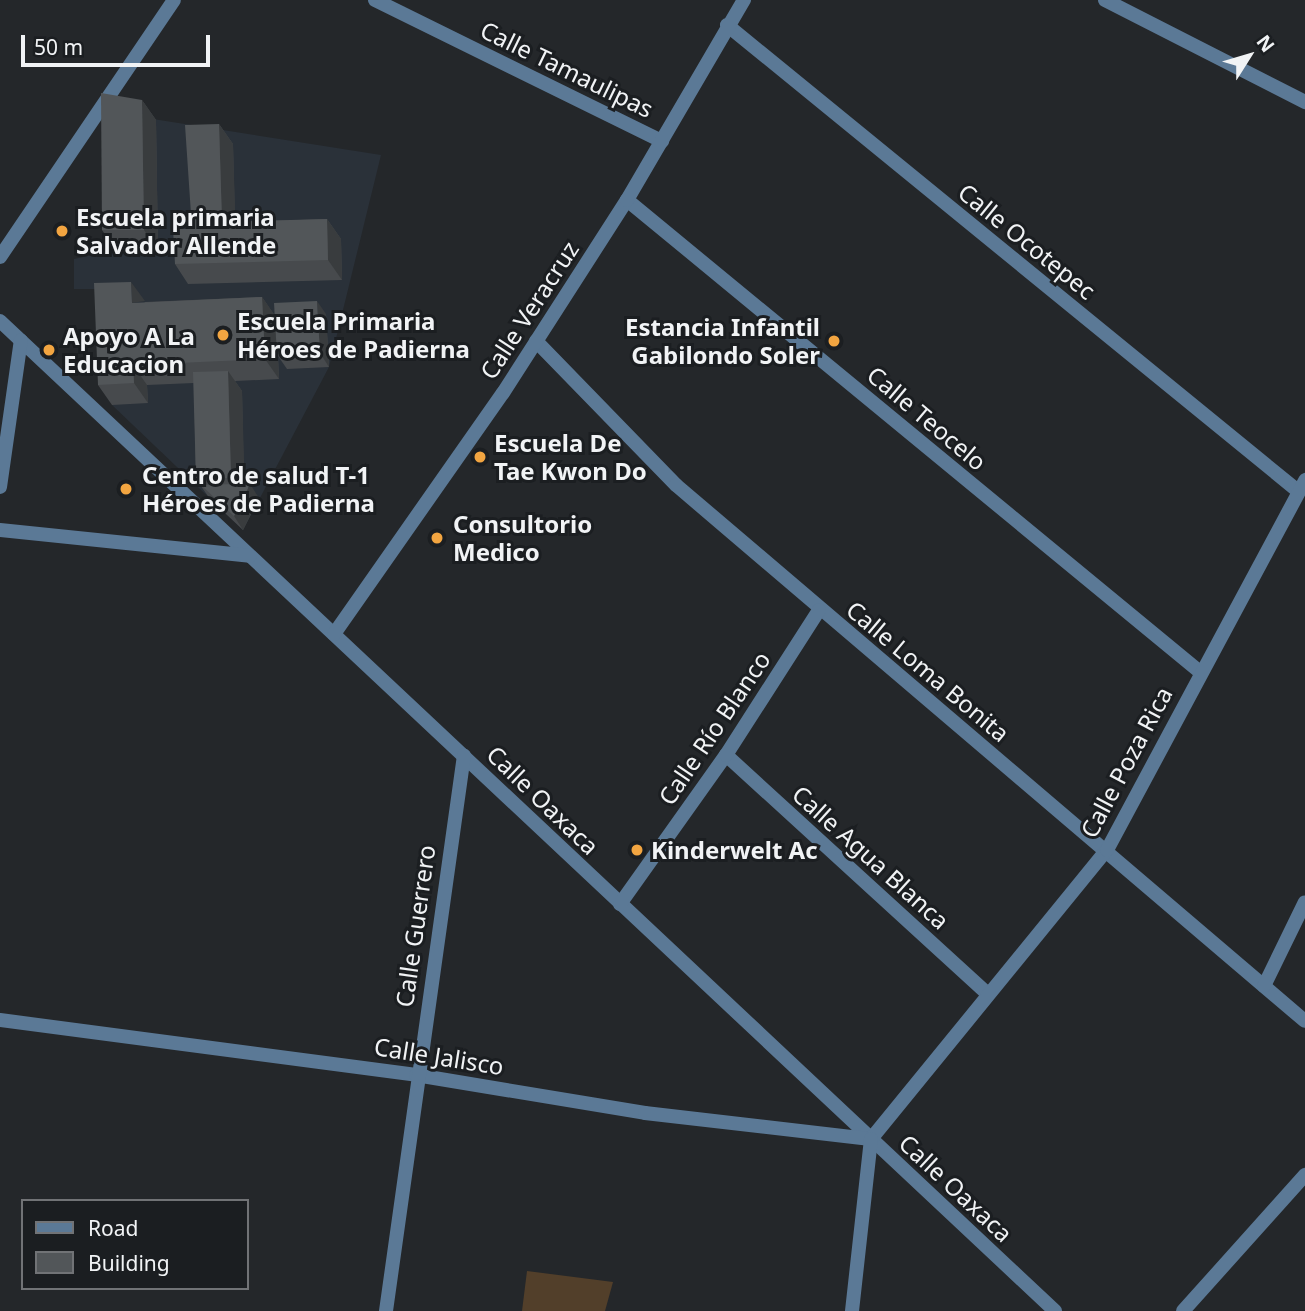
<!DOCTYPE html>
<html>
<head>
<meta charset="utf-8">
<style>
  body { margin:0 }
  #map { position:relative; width:1305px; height:1311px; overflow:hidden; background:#24272a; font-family:"Noto Sans",sans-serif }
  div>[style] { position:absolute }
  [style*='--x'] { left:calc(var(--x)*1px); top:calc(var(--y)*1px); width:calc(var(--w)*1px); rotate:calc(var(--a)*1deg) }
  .built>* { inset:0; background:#2a3139 }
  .green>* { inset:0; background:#523f2a }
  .minor>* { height:14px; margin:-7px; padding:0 7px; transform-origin:7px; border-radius:7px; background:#5b7996 }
  .wall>* { inset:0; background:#474a4d }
  .shaded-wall>* { inset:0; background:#393c3e }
  .building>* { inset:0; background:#525659 }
  .dots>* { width:19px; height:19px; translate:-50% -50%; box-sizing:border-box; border:4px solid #1b1e21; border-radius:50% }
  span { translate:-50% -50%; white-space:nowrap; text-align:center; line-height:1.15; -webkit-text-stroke:6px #1b1e21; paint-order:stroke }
  .street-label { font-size:24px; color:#f1f3f5 }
  .poi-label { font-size:24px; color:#f1f3f5; font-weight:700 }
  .left { translate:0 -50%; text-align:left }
  .right { translate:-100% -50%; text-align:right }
  .legend { position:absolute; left:21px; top:1199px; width:228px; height:91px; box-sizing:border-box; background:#1b1e21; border:2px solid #717376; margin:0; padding:9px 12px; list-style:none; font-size:21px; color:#f1f3f5 }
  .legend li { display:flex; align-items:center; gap:14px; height:35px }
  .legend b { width:35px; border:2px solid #717376 }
  .north { position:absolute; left:1214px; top:21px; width:70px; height:70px; -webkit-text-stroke:5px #1b1e21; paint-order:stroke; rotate:53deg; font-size:19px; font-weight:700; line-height:28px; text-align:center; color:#f1f3f5 }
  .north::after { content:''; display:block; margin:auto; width:24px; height:32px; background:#f1f3f5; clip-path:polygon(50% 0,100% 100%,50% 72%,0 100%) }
  .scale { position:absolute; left:21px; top:35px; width:189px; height:32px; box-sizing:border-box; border:4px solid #f1f3f5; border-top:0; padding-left:9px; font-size:21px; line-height:24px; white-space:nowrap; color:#f1f3f5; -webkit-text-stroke:5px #1b1e21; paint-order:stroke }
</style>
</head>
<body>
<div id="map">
  <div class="built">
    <div style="clip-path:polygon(115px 113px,381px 155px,329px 367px,243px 530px,112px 405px,107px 289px,74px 289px,74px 259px,116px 250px)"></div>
  </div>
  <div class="green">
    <div style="clip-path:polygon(527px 1271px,613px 1282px,605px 1311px,522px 1311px)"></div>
  </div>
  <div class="minor">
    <div style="--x:375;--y:0;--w:320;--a:26.2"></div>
    <div style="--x:1105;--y:0;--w:225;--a:27"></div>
    <div style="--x:727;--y:25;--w:737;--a:39.22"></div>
    <div style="--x:627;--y:200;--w:741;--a:39.47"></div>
    <div style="--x:0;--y:257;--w:310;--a:-55.9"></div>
    <div style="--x:0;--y:321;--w:1447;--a:43.18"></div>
    <div style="--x:536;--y:341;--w:201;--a:45.8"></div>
    <div style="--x:676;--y:485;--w:826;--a:40.44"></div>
    <div style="--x:0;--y:487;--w:148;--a:-81.9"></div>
    <div style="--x:0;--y:530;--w:251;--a:5.9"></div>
    <div style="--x:334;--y:634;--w:294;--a:-55"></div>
    <div style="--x:503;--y:393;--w:229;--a:-57.3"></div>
    <div style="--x:627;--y:200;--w:232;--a:-59.7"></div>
    <div style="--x:726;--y:755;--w:353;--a:42.4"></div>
    <div style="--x:620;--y:904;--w:183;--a:-54.6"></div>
    <div style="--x:726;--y:755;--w:172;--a:-57.3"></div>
    <div style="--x:1264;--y:986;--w:93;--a:-64"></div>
    <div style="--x:0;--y:1020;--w:420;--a:7.5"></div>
    <div style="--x:416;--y:1075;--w:232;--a:9.4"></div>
    <div style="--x:645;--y:1113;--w:227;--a:6.6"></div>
    <div style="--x:871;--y:1139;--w:373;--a:-50.8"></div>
    <div style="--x:1107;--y:850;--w:420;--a:-61.8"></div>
    <div style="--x:386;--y:1311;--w:561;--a:-82.01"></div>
    <div style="--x:852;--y:1311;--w:173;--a:-83.7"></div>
    <div style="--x:1183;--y:1311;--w:183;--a:-48.1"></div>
  </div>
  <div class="wall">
    <div style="clip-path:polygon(142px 100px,156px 120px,158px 250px,116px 250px,102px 230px)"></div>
    <div style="clip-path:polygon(219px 124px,233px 144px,235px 222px,327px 219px,341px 239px,342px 280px,188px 284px,175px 264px,192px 229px)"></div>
    <div style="clip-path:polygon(262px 297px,275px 316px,326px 314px,329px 367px,287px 369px,278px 356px,279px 379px,235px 381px,242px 391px,244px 484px,259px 498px,243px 530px,210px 499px,196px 479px,194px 383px,147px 385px,148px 403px,112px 405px,98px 385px,145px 302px)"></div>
  </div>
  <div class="shaded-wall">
    <div style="clip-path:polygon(142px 100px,156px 120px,158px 250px,144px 230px)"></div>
    <div style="clip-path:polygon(219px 124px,233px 144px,236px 242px,222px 222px)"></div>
    <div style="clip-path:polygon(327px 219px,341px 239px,342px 280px,328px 260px)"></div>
    <div style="clip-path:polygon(131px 282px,145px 301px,132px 303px)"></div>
    <div style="clip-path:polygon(262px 297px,276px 317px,279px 379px,265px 359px)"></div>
    <div style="clip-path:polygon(317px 301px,326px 314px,329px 367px,320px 353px)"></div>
    <div style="clip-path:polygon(133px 365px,147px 385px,148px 403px,134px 383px)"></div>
    <div style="clip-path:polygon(228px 371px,242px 391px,245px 495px,250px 484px,259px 498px,243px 530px,234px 516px,244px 496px,231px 478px)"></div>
  </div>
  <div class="building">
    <div style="clip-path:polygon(101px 93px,142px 100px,144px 230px,102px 230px)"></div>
    <div style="clip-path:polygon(219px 124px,222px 222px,327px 219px,328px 260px,175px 264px,173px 229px,192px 229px,185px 125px)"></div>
    <div style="clip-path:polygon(131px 282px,132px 303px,262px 297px,265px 359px,133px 365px,134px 383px,98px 385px,94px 283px)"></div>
    <div style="clip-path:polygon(317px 301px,320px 353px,277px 355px,274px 303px)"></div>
    <div style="clip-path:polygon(228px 371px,231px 478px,196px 479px,193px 372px)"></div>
    <div style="clip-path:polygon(235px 484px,250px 484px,234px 516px,201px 485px)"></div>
  </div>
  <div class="dots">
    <div style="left:62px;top:231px;background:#f2a541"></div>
    <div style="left:223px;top:335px;background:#f2a541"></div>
    <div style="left:834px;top:341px;background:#f2a541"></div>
    <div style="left:49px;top:350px;background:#f2a541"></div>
    <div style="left:480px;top:457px;background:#f2a541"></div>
    <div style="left:126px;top:489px;background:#f2a541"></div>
    <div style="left:437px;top:538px;background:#f2a541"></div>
    <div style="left:637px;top:850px;background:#f2a541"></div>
  </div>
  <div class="street-label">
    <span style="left:567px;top:69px;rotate:26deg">Calle Tamaulipas</span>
    <span style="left:1027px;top:241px;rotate:39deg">Calle Ocotepec</span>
    <span style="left:529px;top:310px;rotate:-57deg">Calle Veracruz</span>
    <span style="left:927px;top:418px;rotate:40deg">Calle Teocelo</span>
    <span style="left:928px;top:671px;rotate:40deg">Calle Loma Bonita</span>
    <span style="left:714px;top:728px;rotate:-56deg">Calle Río Blanco</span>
    <span style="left:1126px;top:762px;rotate:-62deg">Calle Poza Rica</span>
    <span style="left:543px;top:800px;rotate:44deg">Calle Oaxaca</span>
    <span style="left:871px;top:857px;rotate:42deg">Calle Agua Blanca</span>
    <span style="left:415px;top:926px;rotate:-82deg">Calle Guerrero</span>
    <span style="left:439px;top:1056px;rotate:9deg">Calle Jalisco</span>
    <span style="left:956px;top:1188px;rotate:43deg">Calle Oaxaca</span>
  </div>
  <div class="poi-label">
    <span class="left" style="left:76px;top:231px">Escuela primaria<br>Salvador Allende</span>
    <span class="left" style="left:237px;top:335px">Escuela Primaria<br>Héroes de Padierna</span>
    <span class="right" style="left:820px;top:341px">Estancia Infantil<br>Gabilondo Soler</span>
    <span class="left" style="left:63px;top:350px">Apoyo A La<br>Educacion</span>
    <span class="left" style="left:494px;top:457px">Escuela De<br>Tae Kwon Do</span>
    <span class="left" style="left:142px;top:489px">Centro de salud T-1<br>Héroes de Padierna</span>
    <span class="left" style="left:453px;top:538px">Consultorio<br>Medico</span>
    <span class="left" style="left:651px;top:850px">Kinderwelt Ac</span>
  </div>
  <ul class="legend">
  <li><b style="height:9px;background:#5b7996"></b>Road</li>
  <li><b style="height:19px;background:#525659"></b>Building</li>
  </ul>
  <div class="north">N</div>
  <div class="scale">50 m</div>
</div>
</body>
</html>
